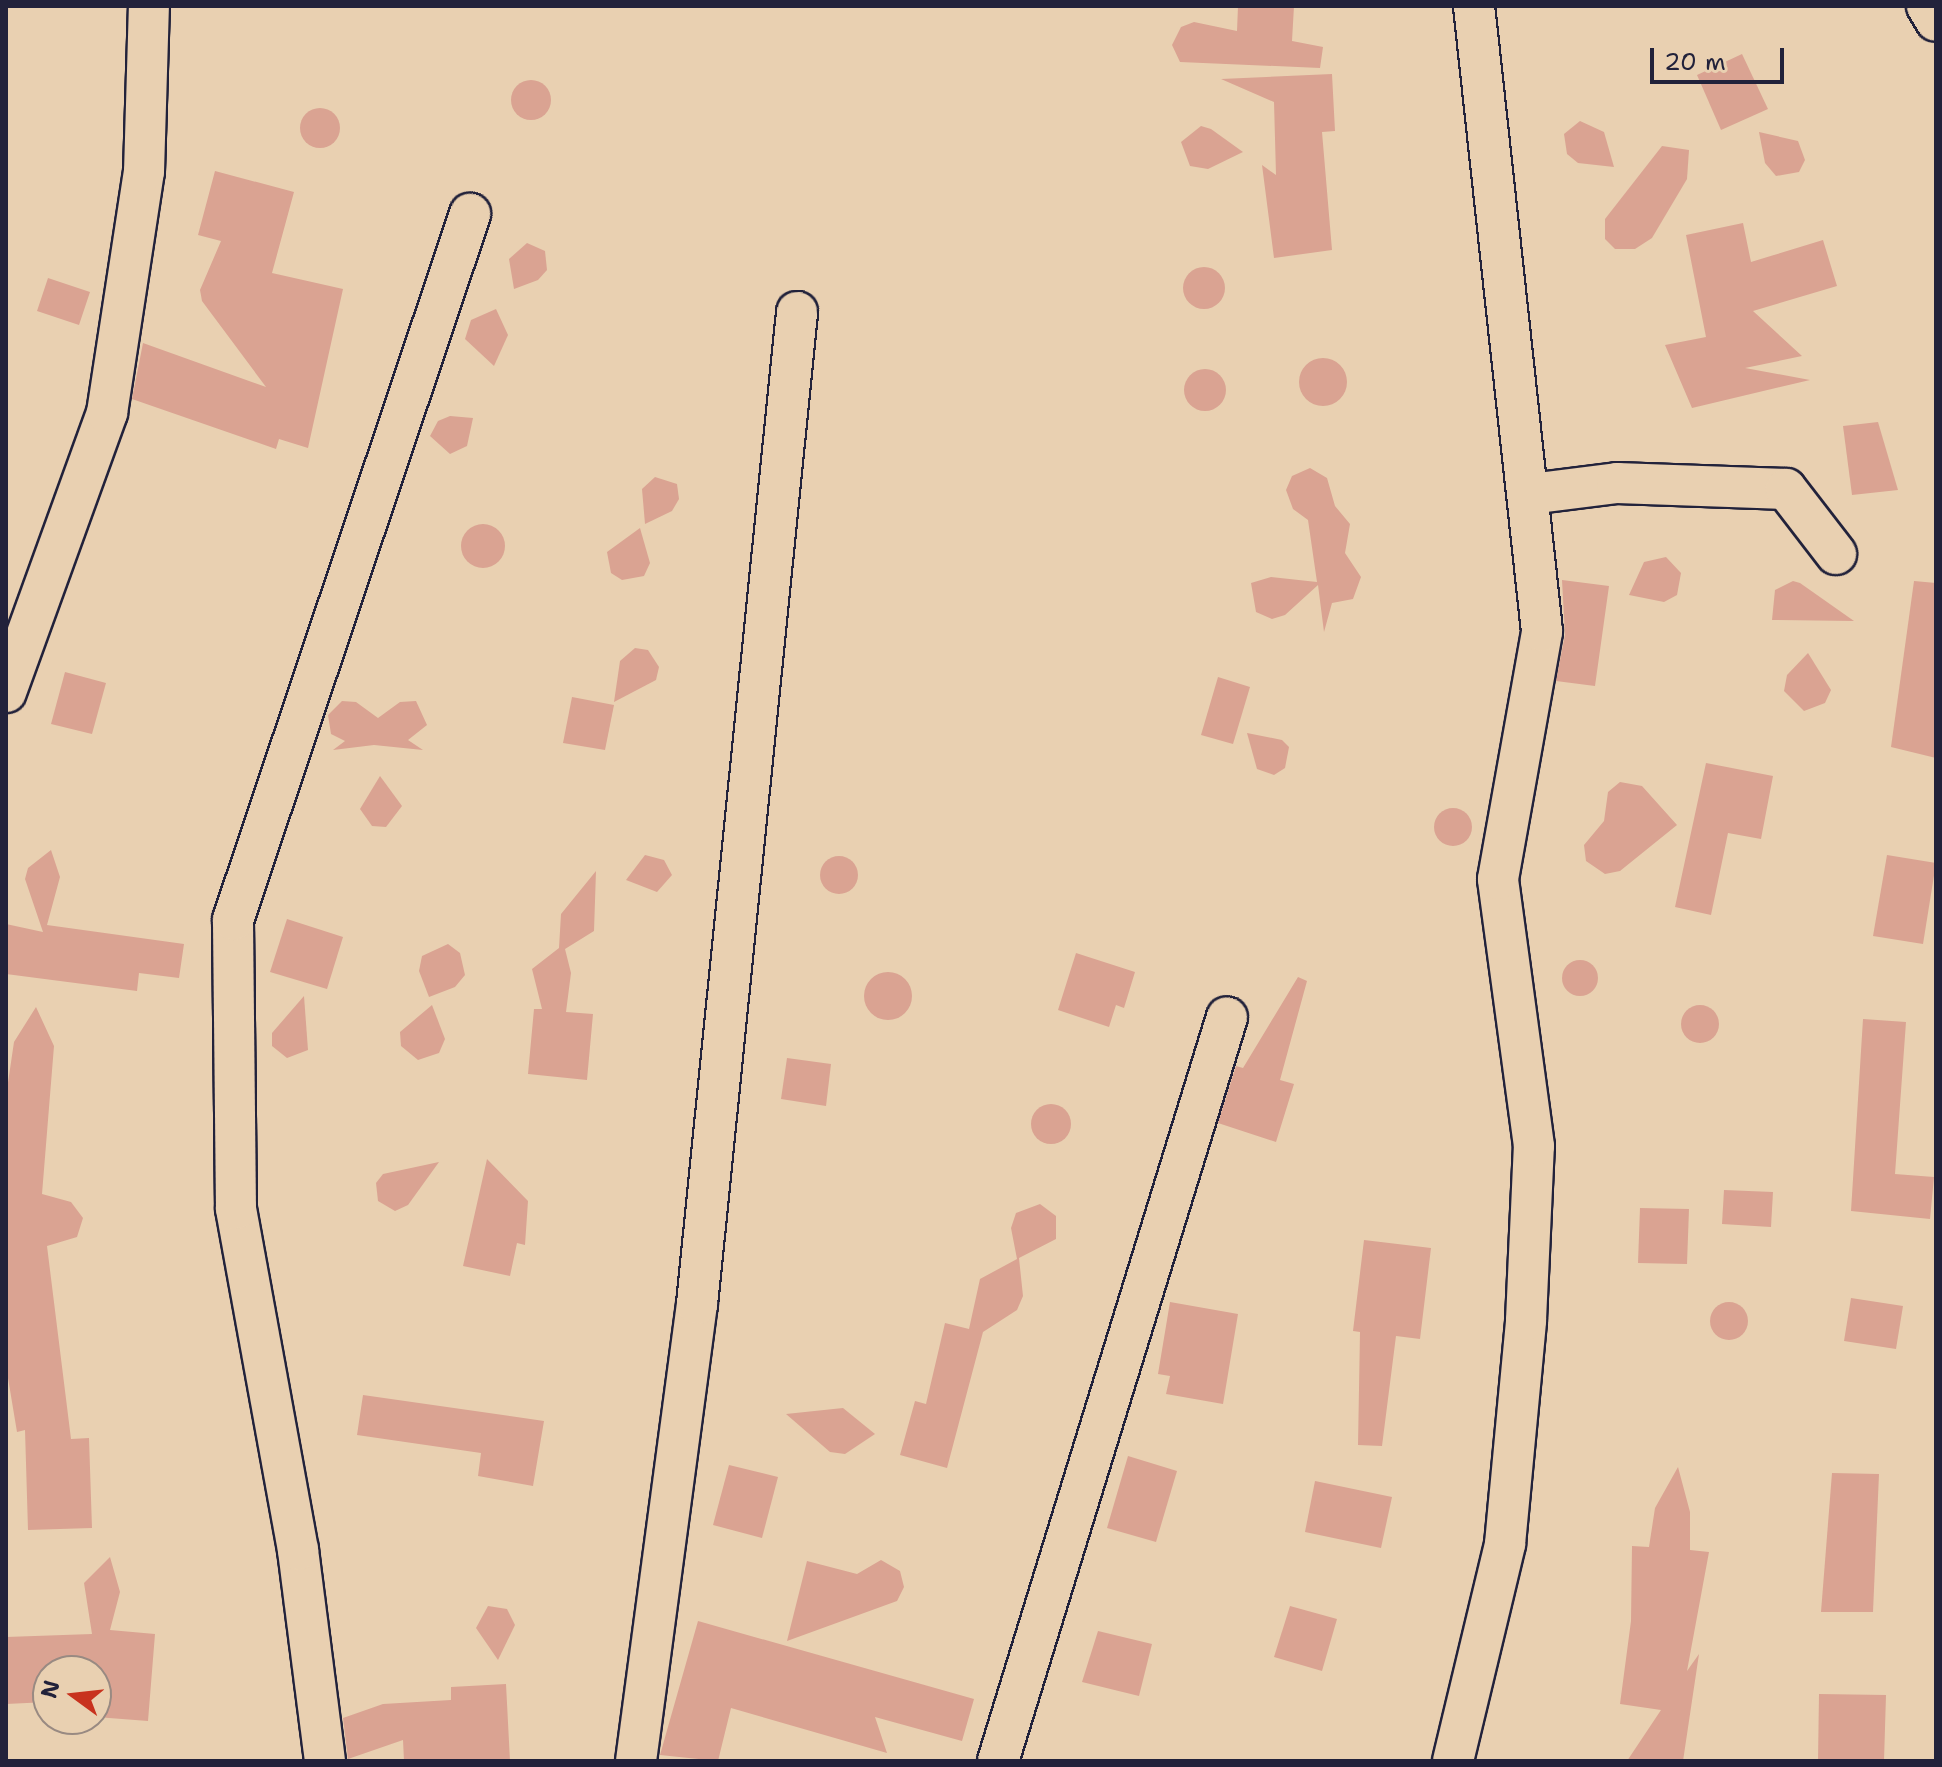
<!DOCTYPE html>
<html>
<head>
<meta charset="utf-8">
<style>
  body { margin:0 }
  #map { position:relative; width:1942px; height:1767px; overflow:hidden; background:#e9d0b1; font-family:"Shantell Sans",sans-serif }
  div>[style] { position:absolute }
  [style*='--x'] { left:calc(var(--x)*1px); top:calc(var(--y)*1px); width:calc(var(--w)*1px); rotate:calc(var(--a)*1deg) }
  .building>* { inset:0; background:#daa392 }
  .round { border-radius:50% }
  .roads { filter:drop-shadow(2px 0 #22223b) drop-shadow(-2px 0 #22223b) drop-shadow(0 2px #22223b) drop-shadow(0 -2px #22223b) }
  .street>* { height:40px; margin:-20px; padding:0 20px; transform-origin:20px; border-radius:20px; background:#e9d0b1 }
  span { translate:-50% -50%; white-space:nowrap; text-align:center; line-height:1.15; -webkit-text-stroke:8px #e9d0b1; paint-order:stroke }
  .frame { position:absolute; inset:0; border:8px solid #22223b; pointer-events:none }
  .north { position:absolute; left:32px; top:1655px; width:80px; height:80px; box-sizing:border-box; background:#e9d0b1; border:2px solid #998a82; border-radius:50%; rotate:285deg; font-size:22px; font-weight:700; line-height:32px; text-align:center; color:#22223b }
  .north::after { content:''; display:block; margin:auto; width:28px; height:36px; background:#c8321e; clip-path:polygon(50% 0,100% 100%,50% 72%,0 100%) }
  .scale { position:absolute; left:1650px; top:48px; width:134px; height:36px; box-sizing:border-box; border:4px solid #22223b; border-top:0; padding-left:10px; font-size:24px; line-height:28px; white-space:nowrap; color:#22223b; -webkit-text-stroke:6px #e9d0b1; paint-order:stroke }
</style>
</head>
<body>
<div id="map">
  <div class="building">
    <div style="clip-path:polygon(1238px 6px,1294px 6px,1292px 41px,1323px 47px,1320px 68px,1180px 62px,1172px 45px,1181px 27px,1194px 22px,1237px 31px)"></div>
    <div style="clip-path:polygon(1742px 54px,1768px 109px,1721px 130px,1697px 75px)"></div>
    <div style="clip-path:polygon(1332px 74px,1335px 131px,1322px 132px,1332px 250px,1274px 258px,1262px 165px,1276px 175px,1274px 102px,1221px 79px)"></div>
    <div class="round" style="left:511px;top:80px;width:40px;height:40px"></div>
    <div class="round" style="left:300px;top:108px;width:40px;height:40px"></div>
    <div style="clip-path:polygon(1580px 121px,1604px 132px,1614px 167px,1578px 163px,1567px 154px,1564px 134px)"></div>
    <div style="clip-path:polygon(1201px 126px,1211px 129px,1243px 152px,1208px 169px,1190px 166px,1181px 142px)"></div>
    <div style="clip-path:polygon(1759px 132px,1798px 141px,1805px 160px,1799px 172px,1776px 176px,1765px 163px)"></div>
    <div style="clip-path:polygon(1662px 146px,1689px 150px,1687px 179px,1652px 238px,1635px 249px,1615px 249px,1605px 239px,1605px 219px)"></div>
    <div style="clip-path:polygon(215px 171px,294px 192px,272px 273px,343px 289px,308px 448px,279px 439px,276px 449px,132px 399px,143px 343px,266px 387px,202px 301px,200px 290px,221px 241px,198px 235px)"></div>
    <div style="clip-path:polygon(1743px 223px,1751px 262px,1823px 240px,1837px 286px,1753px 311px,1802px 356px,1745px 368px,1810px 380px,1692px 408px,1665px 345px,1706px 337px,1686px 235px)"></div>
    <div style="clip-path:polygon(527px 243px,545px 251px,547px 270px,538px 280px,514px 289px,509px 259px)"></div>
    <div class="round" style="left:1183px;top:267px;width:42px;height:42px"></div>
    <div style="clip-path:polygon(48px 278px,90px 292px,79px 325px,37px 311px)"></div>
    <div style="clip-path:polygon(496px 309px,508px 335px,494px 366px,465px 339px,471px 320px)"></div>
    <div class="round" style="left:1299px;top:358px;width:48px;height:48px"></div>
    <div class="round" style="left:1184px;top:369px;width:42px;height:42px"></div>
    <div style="clip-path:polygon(450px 416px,473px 418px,467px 446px,450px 454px,430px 436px,438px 421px)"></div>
    <div style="clip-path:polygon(1878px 422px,1898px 490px,1852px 495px,1843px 426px)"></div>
    <div style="clip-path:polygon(1310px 468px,1327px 478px,1335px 506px,1350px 524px,1345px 553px,1361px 577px,1353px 599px,1332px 603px,1324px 632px,1318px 585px,1285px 615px,1272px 619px,1256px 612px,1251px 583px,1271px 577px,1317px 582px,1308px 520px,1293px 509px,1286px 490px,1292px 476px)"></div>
    <div style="clip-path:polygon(655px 477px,677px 484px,679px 499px,672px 511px,645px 524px,642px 489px)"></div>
    <div class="round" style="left:461px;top:524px;width:44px;height:44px"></div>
    <div style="clip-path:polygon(640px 528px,650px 563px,644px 576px,622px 580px,611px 573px,607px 552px)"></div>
    <div style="clip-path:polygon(1666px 557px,1681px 573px,1677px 595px,1664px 602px,1629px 595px,1644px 562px)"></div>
    <div style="clip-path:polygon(1562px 580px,1609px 586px,1595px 686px,1556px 681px,1565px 635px)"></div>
    <div style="clip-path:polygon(1793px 581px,1800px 583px,1854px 621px,1772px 620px,1775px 590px)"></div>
    <div style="clip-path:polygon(1914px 581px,1936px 583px,1936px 758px,1891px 747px)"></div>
    <div style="clip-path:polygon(648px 650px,659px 667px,656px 680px,614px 702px,620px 661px,635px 648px)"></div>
    <div style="clip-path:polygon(1808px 653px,1831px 690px,1825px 703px,1804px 711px,1784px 691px,1787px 675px)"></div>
    <div style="clip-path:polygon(65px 672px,106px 683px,92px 734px,51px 724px)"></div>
    <div style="clip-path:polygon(1218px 677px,1250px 687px,1233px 744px,1201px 735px)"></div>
    <div style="clip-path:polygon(572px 697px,614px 705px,605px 750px,563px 743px)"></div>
    <div style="clip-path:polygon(342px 701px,356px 702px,378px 718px,400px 702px,416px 701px,427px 725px,408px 740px,423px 750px,374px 745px,333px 750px,345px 741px,331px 734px,328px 715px)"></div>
    <div style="clip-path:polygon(1247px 733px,1282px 740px,1289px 747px,1285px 768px,1274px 775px,1257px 769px)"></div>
    <div style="clip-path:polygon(1706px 763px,1773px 776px,1761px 839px,1728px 833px,1711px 915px,1675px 907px)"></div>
    <div style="clip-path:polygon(380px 776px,402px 806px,386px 827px,372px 826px,360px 809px)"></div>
    <div style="clip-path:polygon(1620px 782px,1642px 786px,1677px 825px,1620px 871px,1605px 874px,1586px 861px,1584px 845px,1604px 821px,1608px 792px)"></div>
    <div class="round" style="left:1434px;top:808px;width:38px;height:38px"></div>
    <div style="clip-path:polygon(51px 850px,60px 877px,47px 925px,184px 944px,179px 978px,139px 973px,137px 991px,6px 974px,6px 924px,43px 932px,25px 879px,28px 868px)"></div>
    <div style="clip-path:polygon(645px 855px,664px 860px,672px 875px,657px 892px,626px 880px)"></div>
    <div style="clip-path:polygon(1887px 855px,1936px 863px,1923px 944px,1873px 936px)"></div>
    <div class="round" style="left:820px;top:856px;width:38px;height:38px"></div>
    <div style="clip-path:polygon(596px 871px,594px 931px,565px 949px,571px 973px,566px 1012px,593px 1014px,587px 1080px,528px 1074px,534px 1009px,542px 1009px,532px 969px,559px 948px,561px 914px)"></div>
    <div style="clip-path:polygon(287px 919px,343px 937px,327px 989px,270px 972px)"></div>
    <div style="clip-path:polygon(448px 944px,460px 953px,465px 975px,455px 987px,429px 997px,419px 971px,422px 956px)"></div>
    <div style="clip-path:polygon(1076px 953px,1135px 972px,1124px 1008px,1116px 1005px,1109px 1027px,1058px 1010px)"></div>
    <div class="round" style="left:1562px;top:960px;width:36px;height:36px"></div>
    <div class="round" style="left:864px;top:972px;width:48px;height:48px"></div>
    <div style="clip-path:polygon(1298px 977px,1307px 981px,1280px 1080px,1294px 1084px,1276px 1142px,1218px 1123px,1236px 1066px,1243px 1068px)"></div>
    <div style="clip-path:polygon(304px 996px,308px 1050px,287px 1058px,272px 1046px,272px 1033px)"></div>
    <div style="clip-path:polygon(432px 1005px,445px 1039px,439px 1053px,418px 1060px,401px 1046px,400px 1032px)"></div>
    <div class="round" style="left:1681px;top:1005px;width:38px;height:38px"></div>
    <div style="clip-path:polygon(36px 1007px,54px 1046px,42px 1194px,71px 1202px,83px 1218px,77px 1237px,47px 1246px,71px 1439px,89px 1438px,92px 1528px,28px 1530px,25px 1430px,17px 1432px,6px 1366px,6px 1096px,14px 1042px)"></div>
    <div style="clip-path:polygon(1863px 1019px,1906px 1022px,1895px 1174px,1934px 1177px,1930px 1219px,1851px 1211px)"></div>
    <div style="clip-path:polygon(787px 1058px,831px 1064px,826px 1106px,781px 1099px)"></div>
    <div class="round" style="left:1031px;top:1104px;width:40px;height:40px"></div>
    <div style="clip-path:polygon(487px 1159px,528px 1201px,525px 1245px,517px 1243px,510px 1276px,463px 1266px)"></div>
    <div style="clip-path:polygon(439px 1162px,408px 1205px,395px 1211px,378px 1201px,376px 1183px,383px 1174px)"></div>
    <div style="clip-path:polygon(1724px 1190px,1773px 1192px,1771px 1227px,1722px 1224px)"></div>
    <div style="clip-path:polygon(1040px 1204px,1056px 1216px,1056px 1239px,1019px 1258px,1023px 1296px,1017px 1310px,983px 1332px,947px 1468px,900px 1455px,915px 1401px,926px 1404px,945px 1323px,969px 1329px,980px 1279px,1017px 1259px,1011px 1228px,1016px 1213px)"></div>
    <div style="clip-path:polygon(1640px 1208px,1689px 1209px,1687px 1264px,1638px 1263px)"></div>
    <div style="clip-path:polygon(1364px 1240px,1431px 1248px,1420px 1339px,1396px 1336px,1382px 1446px,1358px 1445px,1360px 1332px,1353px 1331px)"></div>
    <div style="clip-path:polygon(1851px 1298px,1903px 1306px,1896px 1349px,1844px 1341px)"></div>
    <div class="round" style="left:1710px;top:1302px;width:38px;height:38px"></div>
    <div style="clip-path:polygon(1170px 1302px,1238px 1314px,1223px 1404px,1166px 1394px,1170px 1376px,1158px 1374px)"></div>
    <div style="clip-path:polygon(363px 1395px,544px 1421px,533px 1486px,478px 1476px,481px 1453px,357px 1435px)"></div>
    <div style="clip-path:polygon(843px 1408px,875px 1434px,845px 1454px,830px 1452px,786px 1414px)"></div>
    <div style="clip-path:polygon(1128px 1456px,1177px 1471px,1156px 1542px,1107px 1528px)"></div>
    <div style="clip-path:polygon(729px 1465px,778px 1477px,762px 1538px,713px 1525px)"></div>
    <div style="clip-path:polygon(1678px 1467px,1690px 1512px,1690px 1550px,1709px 1552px,1687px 1671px,1699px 1654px,1683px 1761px,1627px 1761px,1661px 1710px,1620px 1704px,1631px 1621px,1632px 1546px,1649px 1547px,1655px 1508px)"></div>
    <div style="clip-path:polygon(1832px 1473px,1879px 1474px,1873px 1612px,1821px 1612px)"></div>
    <div style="clip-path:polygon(1315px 1481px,1392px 1497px,1381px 1548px,1305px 1532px)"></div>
    <div style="clip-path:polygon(110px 1557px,120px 1592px,110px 1630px,155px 1634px,148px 1721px,96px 1717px,96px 1671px,48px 1671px,48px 1702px,6px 1704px,6px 1637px,92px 1634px,84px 1583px)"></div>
    <div style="clip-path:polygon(881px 1560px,900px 1571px,904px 1587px,897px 1601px,787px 1641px,807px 1561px,857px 1574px)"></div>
    <div style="clip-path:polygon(488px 1606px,507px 1609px,515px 1625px,498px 1660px,476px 1628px)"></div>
    <div style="clip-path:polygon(1290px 1606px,1337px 1619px,1322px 1671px,1274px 1657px)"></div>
    <div style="clip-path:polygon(698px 1621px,974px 1699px,962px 1741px,875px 1717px,887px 1753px,731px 1708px,718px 1761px,660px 1755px)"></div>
    <div style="clip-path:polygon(1098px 1631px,1152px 1644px,1139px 1696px,1082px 1682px)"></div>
    <div style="clip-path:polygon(506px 1684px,510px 1761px,404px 1761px,403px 1740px,348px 1759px,343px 1718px,383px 1704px,451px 1700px,451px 1687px)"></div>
    <div style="clip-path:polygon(1819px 1694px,1886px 1695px,1884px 1761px,1818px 1760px)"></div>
  </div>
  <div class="roads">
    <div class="street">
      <div style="--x:1927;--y:6;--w:17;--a:59"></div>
      <div style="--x:1530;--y:494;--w:88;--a:-7.2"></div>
      <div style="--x:1617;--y:483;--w:169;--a:2"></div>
      <div style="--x:1786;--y:489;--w:82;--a:52.4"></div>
      <div style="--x:6;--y:692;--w:297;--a:-70.1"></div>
      <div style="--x:107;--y:413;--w:244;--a:-81.3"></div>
      <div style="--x:144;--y:172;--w:166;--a:-88.3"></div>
      <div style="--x:325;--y:1761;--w:213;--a:-97.3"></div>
      <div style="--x:298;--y:1550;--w:347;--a:-100.3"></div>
      <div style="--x:236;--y:1209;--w:289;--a:-90.6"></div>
      <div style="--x:233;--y:920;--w:745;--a:-71.44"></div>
      <div style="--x:636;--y:1761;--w:461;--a:-82.4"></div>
      <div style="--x:697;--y:1304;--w:997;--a:-84.24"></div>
      <div style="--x:998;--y:1761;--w:778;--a:-72.89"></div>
      <div style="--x:1453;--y:1761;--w:223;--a:-76.5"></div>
      <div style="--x:1505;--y:1544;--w:225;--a:-84.6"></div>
      <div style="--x:1526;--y:1320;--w:174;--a:-87.4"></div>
      <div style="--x:1534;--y:1146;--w:269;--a:-97.7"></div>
      <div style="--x:1498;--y:879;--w:252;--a:-79.9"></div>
      <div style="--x:1542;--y:631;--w:629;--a:-96.21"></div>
    </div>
  </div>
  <div class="frame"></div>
  <div class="north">N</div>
  <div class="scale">20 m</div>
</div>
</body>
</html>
